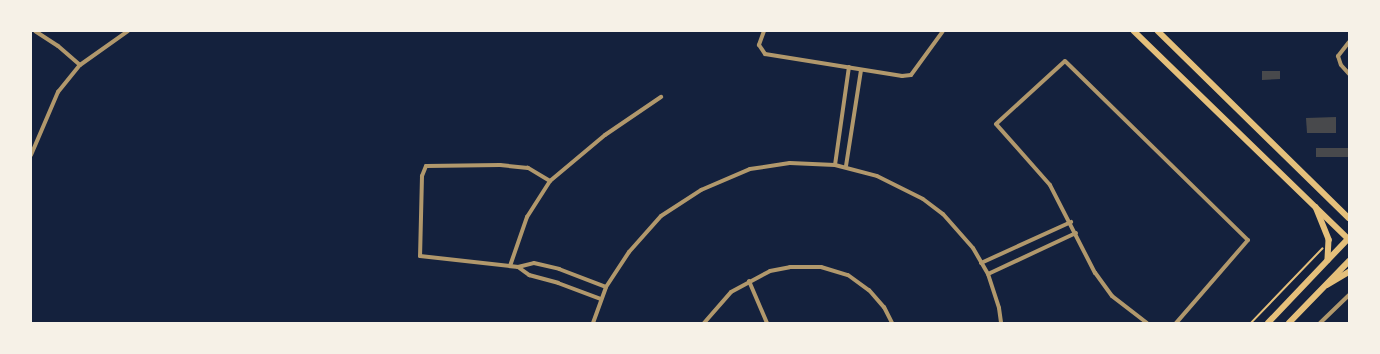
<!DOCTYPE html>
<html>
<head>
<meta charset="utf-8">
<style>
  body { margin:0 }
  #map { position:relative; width:1380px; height:354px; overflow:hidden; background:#14213d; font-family:"Archivo Narrow",sans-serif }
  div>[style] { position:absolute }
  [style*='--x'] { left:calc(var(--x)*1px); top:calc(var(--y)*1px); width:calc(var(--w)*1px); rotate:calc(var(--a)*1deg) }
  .building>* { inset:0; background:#48494c }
  .path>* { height:1.5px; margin:-0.75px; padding:0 0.75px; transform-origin:0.75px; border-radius:0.75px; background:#e5c07b }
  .minor>* { height:4px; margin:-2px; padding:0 2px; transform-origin:2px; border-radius:2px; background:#b1986c }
  .secondary>* { height:5.5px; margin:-2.75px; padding:0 2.75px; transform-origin:2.75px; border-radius:2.75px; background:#e5c07b }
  span { translate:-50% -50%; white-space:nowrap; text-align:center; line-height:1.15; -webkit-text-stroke:4px #f6f1e7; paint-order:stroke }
  .frame { position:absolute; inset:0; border:32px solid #f6f1e7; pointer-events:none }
</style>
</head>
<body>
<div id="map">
  <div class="building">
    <div style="clip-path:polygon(1262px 71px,1280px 71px,1280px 79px,1262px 80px)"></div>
    <div style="clip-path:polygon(1336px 117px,1336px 133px,1307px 133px,1306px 118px)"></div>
    <div style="clip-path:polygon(1316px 148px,1349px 148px,1349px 157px,1316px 157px)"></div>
  </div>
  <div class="path">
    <div style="--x:1251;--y:323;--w:103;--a:-46.2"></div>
  </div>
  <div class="minor">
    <div style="--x:764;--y:31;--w:15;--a:110"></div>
    <div style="--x:759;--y:45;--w:11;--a:56"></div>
    <div style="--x:765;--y:54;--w:139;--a:9.1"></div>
    <div style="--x:902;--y:76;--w:9;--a:-6"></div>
    <div style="--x:911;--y:75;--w:54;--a:-54"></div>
    <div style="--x:1349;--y:42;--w:18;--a:128"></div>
    <div style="--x:1338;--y:56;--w:9;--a:72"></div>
    <div style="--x:1341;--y:65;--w:12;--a:48"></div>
    <div style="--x:80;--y:65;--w:59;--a:-35.3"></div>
    <div style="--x:31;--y:155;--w:69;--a:-66.8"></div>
    <div style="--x:58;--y:92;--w:35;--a:-51"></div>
    <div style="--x:80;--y:65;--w:29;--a:-139"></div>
    <div style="--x:58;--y:46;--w:27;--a:-147"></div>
    <div style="--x:835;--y:165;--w:99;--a:-81.9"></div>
    <div style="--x:846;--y:166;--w:97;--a:-81.1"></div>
    <div style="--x:550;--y:181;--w:26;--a:-149"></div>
    <div style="--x:528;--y:168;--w:28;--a:-174"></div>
    <div style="--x:500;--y:165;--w:74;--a:179.2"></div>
    <div style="--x:426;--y:166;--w:11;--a:112"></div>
    <div style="--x:422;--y:176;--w:80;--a:91.4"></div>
    <div style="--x:420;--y:256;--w:99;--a:6.4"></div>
    <div style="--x:518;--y:267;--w:16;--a:-14"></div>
    <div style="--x:534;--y:263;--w:26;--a:13"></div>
    <div style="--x:559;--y:269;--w:50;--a:21"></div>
    <div style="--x:981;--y:263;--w:99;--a:-24.5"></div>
    <div style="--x:510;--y:266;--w:52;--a:-70.9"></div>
    <div style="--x:527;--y:217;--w:43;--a:-57.4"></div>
    <div style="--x:550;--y:181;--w:72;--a:-39.9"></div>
    <div style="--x:605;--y:135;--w:68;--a:-34.2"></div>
    <div style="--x:518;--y:267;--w:14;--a:36"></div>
    <div style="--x:529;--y:275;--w:30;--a:15"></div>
    <div style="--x:558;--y:283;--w:46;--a:20.4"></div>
    <div style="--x:988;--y:274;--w:97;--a:-25"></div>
    <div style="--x:749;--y:281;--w:46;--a:66.8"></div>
    <div style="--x:593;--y:323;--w:38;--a:-70"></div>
    <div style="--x:606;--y:287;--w:42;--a:-56.7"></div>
    <div style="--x:629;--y:252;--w:48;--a:-48.4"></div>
    <div style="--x:661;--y:216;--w:48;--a:-33"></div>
    <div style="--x:701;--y:190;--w:53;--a:-23.2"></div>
    <div style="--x:750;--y:169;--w:40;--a:-8.5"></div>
    <div style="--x:790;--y:163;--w:45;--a:2.5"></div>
    <div style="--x:835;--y:165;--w:43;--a:14.7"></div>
    <div style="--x:877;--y:176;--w:51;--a:26.6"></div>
    <div style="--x:923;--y:199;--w:25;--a:37"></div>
    <div style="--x:943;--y:214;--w:45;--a:48.6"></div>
    <div style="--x:973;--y:248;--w:30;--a:60"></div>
    <div style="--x:988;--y:274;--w:36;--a:72"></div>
    <div style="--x:999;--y:308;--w:15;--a:82"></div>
    <div style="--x:704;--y:323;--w:41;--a:-48.9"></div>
    <div style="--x:731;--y:292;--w:44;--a:-28.3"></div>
    <div style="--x:770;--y:271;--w:20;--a:-11"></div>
    <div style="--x:790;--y:267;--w:31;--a:0"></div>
    <div style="--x:821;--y:267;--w:28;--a:17"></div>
    <div style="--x:848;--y:275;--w:26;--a:36"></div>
    <div style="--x:869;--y:290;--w:23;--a:49"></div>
    <div style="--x:884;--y:307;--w:18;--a:63"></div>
    <div style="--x:1147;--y:323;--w:44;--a:-142.4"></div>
    <div style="--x:1112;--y:296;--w:29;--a:-126"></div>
    <div style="--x:1095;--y:273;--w:99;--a:-117.1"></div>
    <div style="--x:1050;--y:185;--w:81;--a:-131.5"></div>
    <div style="--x:996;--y:124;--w:93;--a:-42.4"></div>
    <div style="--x:1065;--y:61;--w:256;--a:44.4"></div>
    <div style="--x:1248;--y:240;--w:110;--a:130.9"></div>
    <div style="--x:1320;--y:323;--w:40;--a:-44"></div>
  </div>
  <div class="secondary">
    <div style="--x:1134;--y:31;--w:299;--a:44.1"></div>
    <div style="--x:1158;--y:31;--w:267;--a:44.4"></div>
    <div style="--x:1316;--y:207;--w:35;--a:68"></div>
    <div style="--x:1329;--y:240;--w:20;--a:93"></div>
    <div style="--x:1327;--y:285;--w:26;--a:-31"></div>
    <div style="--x:1268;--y:323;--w:117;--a:-46.4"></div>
    <div style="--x:1289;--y:323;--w:86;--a:-45.9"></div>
  </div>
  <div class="frame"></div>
</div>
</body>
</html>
